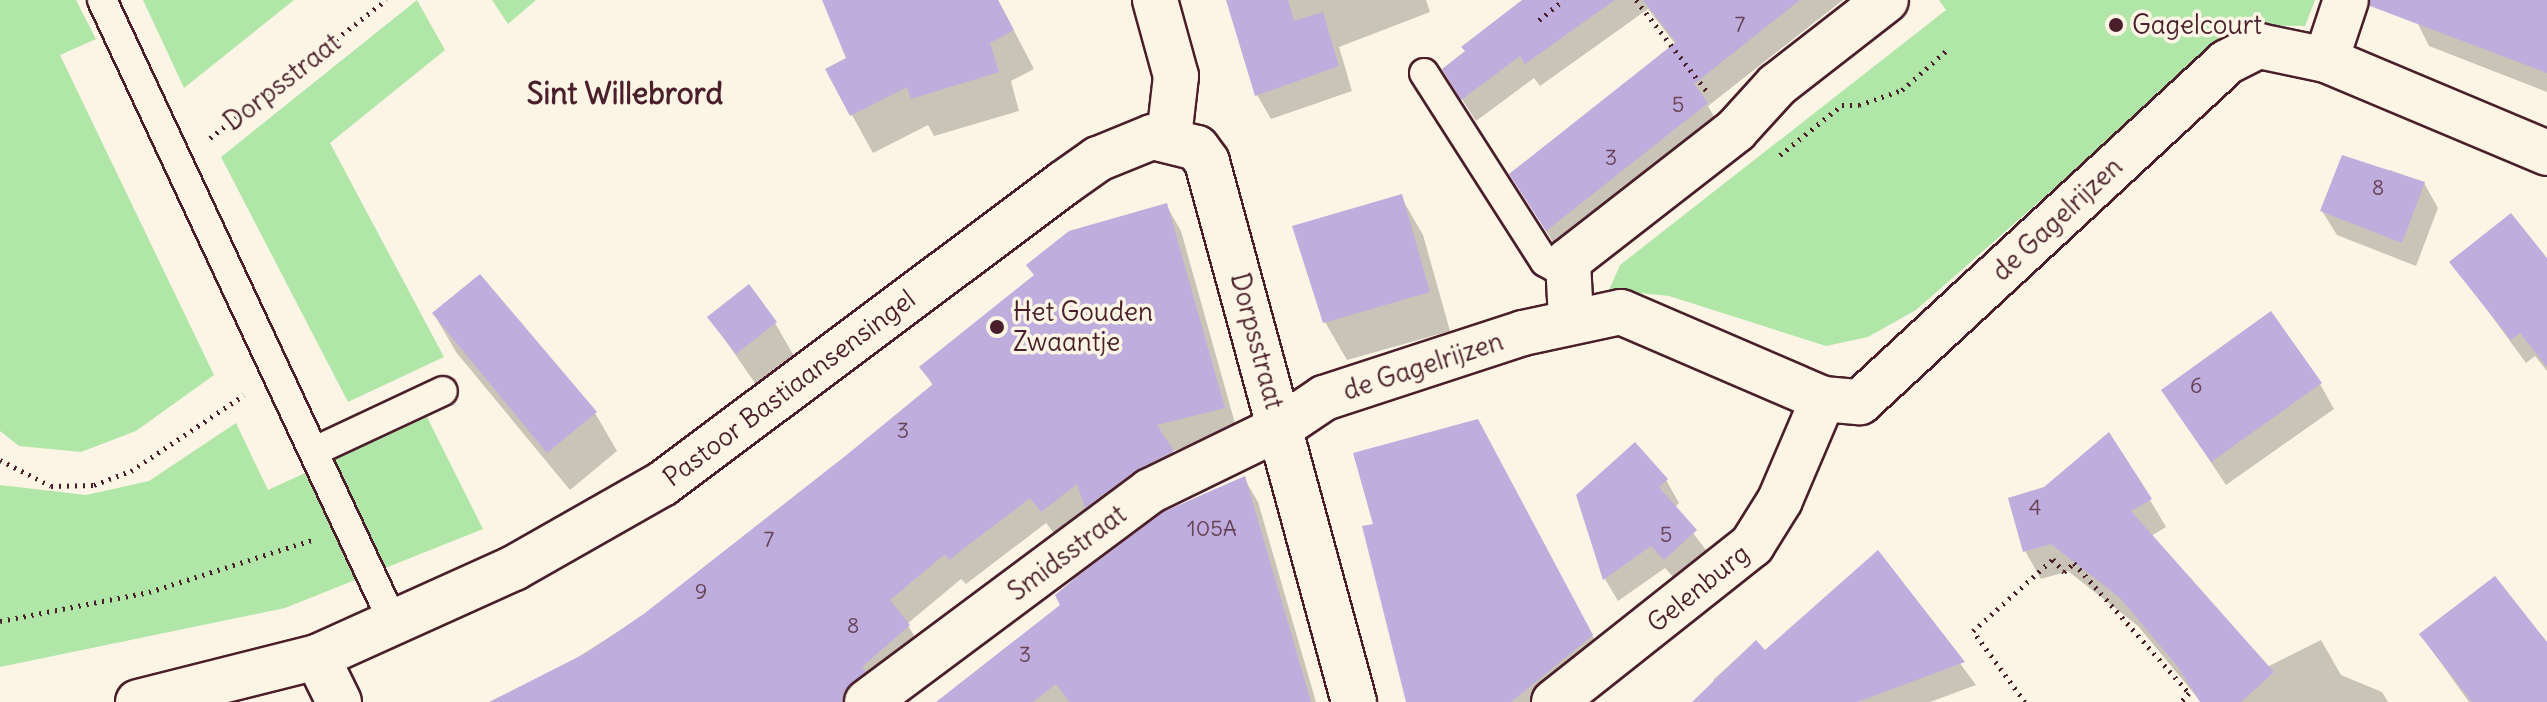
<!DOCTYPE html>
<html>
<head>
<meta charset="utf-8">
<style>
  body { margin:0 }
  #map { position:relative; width:2547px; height:702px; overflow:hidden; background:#fcf5e5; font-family:Delius,sans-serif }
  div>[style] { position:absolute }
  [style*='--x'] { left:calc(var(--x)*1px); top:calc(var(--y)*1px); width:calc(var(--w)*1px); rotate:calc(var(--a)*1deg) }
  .green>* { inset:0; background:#b1e6a9 }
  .shadow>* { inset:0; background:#0003 }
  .building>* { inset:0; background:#bfaddd }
  .path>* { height:5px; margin-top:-2.5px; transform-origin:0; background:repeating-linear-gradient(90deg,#4a1f2b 0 2px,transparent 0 8px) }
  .roads { filter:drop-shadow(2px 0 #4a1f2b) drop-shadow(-2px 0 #4a1f2b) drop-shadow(0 2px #4a1f2b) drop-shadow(0 -2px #4a1f2b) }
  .lane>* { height:28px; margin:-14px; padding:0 14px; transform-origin:14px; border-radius:14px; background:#fcf5e5 }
  .street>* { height:44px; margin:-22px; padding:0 22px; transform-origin:22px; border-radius:22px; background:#fcf5e5 }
  .secondary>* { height:44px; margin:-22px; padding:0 22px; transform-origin:22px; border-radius:22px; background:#fcf5e5 }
  .dots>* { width:22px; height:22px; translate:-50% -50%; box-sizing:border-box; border:4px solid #fcf5e5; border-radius:50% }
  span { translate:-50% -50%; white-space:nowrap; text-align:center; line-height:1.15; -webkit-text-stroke:7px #fcf5e5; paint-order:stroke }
  .number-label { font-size:22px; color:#674258 }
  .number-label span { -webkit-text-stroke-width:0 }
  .poi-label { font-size:26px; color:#4a1f2b }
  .left { translate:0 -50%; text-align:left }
  .street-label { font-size:26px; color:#4a1f2b }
  .quarter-label { font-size:30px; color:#4a1f2b; font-weight:700 }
</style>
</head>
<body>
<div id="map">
  <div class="green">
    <div style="clip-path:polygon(0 0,76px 0,96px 39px,60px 55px,214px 375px,136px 431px,81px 452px,19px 446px,0 431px)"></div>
    <div style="clip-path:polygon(143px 0,294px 0,184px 88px)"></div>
    <div style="clip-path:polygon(417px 0,445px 50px,330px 143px,444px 357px,348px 402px,221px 157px)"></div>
    <div style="clip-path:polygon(492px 0,536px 0,508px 24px)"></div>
    <div style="clip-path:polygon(1939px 0,2315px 0,2305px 26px,2250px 25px,2207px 54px,1916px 310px,1868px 337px,1826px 346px,1669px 296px,1609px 290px,1620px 265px,1946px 10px)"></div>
    <div style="clip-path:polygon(427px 417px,483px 529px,285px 608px,0 667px,0 485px,86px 495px,149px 481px,236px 423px,268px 490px)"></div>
  </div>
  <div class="shadow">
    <div style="clip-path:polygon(825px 0,998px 0,1034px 69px,1011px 81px,1019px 111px,934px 136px,928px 125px,873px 153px,852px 115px,848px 59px)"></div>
    <div style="clip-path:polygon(1228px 0,1426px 0,1430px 12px,1339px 47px,1352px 91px,1271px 119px,1257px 95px)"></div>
    <div style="clip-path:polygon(1525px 0,1843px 0,1708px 106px,1720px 127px,1560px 253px,1525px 198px,1676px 45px,1648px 9px,1540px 86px,1534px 78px,1476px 121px,1458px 93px)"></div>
    <div style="clip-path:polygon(2406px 0,2547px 0,2547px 92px,2429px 46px)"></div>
    <div style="clip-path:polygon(2390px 170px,2424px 183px,2438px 208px,2416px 266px,2337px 235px,2322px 211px)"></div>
    <div style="clip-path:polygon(1401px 197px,1423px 235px,1450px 331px,1347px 360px,1325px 322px)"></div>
    <div style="clip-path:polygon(1166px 205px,1181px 231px,1238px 434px,1172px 451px,1187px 478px,1057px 537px,1046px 523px,966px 584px,961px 579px,907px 624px,924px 652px,876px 702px,507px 702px,646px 614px,845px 458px,933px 386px,922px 367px)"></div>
    <div style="clip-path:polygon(2452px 262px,2547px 265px,2547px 371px,2535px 356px,2526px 363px)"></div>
    <div style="clip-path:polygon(434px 314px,595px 413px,617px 451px,570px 490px,456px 352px)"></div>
    <div style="clip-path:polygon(710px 318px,775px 323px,794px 356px,757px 386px)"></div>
    <div style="clip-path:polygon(2320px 384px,2334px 409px,2226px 485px,2163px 390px)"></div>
    <div style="clip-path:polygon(1493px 449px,1607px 663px,1563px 702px,1409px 702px,1376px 525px)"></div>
    <div style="clip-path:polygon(1244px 478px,1258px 502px,1316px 702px,939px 702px)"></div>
    <div style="clip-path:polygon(1666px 480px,1679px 503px,1674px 508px,1709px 554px,1678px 582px,1665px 568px,1618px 601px,1605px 579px,1579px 496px)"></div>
    <div style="clip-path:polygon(2150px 500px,2166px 527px,2151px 536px,2267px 667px,2321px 640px,2341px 675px,2382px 692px,2388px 702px,2201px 702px,2138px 626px,2068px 571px,2041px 579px,2025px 551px)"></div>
    <div style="clip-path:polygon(1878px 553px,1976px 685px,1930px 702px,1725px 702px,1713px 680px,1755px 642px,1764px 653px)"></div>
    <div style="clip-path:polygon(2421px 635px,2547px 645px,2547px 702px,2469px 702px)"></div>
  </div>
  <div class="building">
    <div style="clip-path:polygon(822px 0,998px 0,1014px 30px,990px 43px,999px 72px,911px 99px,907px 87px,850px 116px,825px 69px,846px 58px)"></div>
    <div style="clip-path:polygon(1226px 0,1288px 0,1294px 21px,1323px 12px,1339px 66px,1255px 96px)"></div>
    <div style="clip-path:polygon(1522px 0,1615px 0,1525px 64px,1520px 56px,1461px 100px,1442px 69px,1465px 51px,1461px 47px)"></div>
    <div style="clip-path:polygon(1643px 0,1800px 0,1694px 84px,1708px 103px,1546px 231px,1509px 174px,1676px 42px)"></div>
    <div style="clip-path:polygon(2370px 0,2547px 0,2547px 73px,2370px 6px)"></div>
    <div style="clip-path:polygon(2342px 155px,2425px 182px,2402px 243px,2320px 211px)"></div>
    <div style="clip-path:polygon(1402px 194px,1430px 292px,1323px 323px,1292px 226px)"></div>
    <div style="clip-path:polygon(1167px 203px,1225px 408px,1157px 425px,1174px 451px,1135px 471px,1085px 508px,1077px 484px,1041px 512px,1030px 498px,949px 560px,945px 554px,890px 600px,910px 625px,862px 667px,866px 672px,844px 691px,842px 702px,489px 702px,588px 652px,645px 613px,844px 457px,933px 384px,919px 367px,1034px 275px,1026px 265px,1069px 231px)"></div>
    <div style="clip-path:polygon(2511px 213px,2547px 258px,2547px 367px,2520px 333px,2511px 340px,2449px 262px)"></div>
    <div style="clip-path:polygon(480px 274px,597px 412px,547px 453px,432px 313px)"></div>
    <div style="clip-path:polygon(749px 284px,777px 322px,736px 354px,707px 317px)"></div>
    <div style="clip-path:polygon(2271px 311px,2322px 383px,2211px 462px,2161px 390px)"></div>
    <div style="clip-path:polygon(1478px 419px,1593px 635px,1511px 702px,1406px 702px,1362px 526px,1373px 524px,1353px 453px)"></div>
    <div style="clip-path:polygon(2109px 432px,2152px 499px,2131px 511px,2274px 672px,2241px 702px,2200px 702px,2178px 667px,2120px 598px,2051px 544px,2023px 552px,2008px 498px,2044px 487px)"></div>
    <div style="clip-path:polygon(1635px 442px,1668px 479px,1659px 487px,1697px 530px,1664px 560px,1651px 546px,1603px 580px,1576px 495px)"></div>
    <div style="clip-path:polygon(1245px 476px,1311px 702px,1070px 702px,1056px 684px,1033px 702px,936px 702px,1060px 605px,1055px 595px,1079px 575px,1163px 512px)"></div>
    <div style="clip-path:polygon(1878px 550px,1965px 662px,1857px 702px,1692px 702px,1756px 640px,1765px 650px)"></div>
    <div style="clip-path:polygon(2495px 576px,2547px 642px,2547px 702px,2472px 702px,2419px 634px)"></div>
  </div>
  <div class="path">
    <div style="--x:1636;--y:0;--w:119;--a:52.2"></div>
    <div style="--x:1539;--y:20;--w:32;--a:-39"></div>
    <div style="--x:210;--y:138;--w:224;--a:-38.1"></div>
    <div style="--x:1780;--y:155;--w:80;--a:-38.9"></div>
    <div style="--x:1842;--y:105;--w:17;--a:0"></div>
    <div style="--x:1859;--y:105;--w:46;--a:-19.2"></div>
    <div style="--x:1902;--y:90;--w:59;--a:-41.6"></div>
    <div style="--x:0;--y:460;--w:57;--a:27"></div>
    <div style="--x:51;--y:486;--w:43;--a:-1.3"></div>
    <div style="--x:94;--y:485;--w:40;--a:-21"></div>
    <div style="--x:131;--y:471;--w:136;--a:-33.9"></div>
    <div style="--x:0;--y:621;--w:152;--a:-11"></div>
    <div style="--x:149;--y:592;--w:171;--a:-17.7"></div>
    <div style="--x:2025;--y:702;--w:88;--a:-126.2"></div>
    <div style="--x:1973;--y:631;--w:108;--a:-42"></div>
    <div style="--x:2053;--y:559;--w:17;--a:50"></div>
    <div style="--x:2064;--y:572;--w:13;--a:-42"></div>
    <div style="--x:2074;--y:563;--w:174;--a:48.5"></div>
    <div style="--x:2189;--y:693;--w:12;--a:132"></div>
  </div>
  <div class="roads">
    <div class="lane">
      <div style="--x:102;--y:0;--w:691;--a:64.92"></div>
      <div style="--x:1424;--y:73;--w:224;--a:57.4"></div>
      <div style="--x:1545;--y:262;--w:25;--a:29"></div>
      <div style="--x:315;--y:451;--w:141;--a:-25.1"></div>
    </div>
    <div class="street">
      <div style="--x:1155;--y:0;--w:79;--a:74.6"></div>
      <div style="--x:1176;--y:76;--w:61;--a:96.5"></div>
      <div style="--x:2326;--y:60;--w:63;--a:-71.6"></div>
      <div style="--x:1571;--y:319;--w:58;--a:-93"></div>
      <div style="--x:1568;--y:261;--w:213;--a:-37.9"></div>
      <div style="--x:1736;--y:130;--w:61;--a:-47.7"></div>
      <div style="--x:1777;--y:85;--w:138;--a:-37.9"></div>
      <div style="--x:317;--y:657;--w:50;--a:63.9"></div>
      <div style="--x:867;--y:702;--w:353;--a:-36.7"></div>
      <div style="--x:1150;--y:491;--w:146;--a:-26"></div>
      <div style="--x:1281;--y:427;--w:52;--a:-34"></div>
      <div style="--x:1324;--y:398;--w:209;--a:-18.1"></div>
      <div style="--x:1523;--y:333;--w:100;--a:-12.1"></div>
      <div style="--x:1621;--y:312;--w:220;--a:23.3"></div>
      <div style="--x:1823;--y:399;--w:37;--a:5"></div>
      <div style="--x:1860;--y:402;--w:500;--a:-42.81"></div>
      <div style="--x:2227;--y:62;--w:36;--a:-27"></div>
      <div style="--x:2259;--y:46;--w:68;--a:11.8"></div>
      <div style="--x:2326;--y:60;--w:240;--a:22.8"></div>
      <div style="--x:1554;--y:702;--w:253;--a:-38.4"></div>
      <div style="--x:1752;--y:545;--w:53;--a:-58.1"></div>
      <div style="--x:1780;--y:500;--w:110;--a:-66.9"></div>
    </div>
    <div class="secondary">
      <div style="--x:138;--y:702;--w:185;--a:-14.1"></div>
      <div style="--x:317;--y:657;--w:216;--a:-24.3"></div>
      <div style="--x:514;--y:568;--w:170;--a:-29.6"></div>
      <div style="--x:662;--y:484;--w:502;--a:-36.82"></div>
      <div style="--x:1064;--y:183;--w:42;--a:-35.2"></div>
      <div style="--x:1098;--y:159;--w:58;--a:-22.2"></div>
      <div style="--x:1152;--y:137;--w:46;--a:13.7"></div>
      <div style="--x:1197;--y:148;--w:17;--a:54"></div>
      <div style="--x:1207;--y:162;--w:560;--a:74.77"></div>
    </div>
  </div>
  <div class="dots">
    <div style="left:2116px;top:25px;background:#4a1f2b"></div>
    <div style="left:997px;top:327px;background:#4a1f2b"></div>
  </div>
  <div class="number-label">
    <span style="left:1740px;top:25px">7</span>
    <span style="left:1678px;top:105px">5</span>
    <span style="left:1611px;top:158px">3</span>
    <span style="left:2378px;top:188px">8</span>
    <span style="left:2196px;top:386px">6</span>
    <span style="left:903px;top:431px">3</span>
    <span style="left:2035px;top:508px">4</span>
    <span style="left:1212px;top:529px">105A</span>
    <span style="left:1666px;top:535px">5</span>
    <span style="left:769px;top:540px">7</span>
    <span style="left:701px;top:592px">9</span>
    <span style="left:853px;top:626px">8</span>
    <span style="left:1025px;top:655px">3</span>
  </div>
  <div class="poi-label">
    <span class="left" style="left:2132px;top:25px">Gagelcourt</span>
    <span class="left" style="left:1013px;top:327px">Het Gouden<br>Zwaantje</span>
  </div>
  <div class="street-label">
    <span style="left:282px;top:82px;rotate:-38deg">Dorpsstraat</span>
    <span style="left:2057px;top:219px;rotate:-43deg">de Gagelrijzen</span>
    <span style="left:1257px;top:341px;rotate:75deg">Dorpsstraat</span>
    <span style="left:1423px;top:366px;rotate:-18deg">de Gagelrijzen</span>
    <span style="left:789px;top:388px;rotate:-37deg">Pastoor Bastiaansensingel</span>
    <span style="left:1067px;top:553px;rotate:-37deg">Smidsstraat</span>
    <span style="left:1698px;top:588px;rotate:-39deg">Gelenburg</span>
  </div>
  <div class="quarter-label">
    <span style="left:625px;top:93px">Sint Willebrord</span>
  </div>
</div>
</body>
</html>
